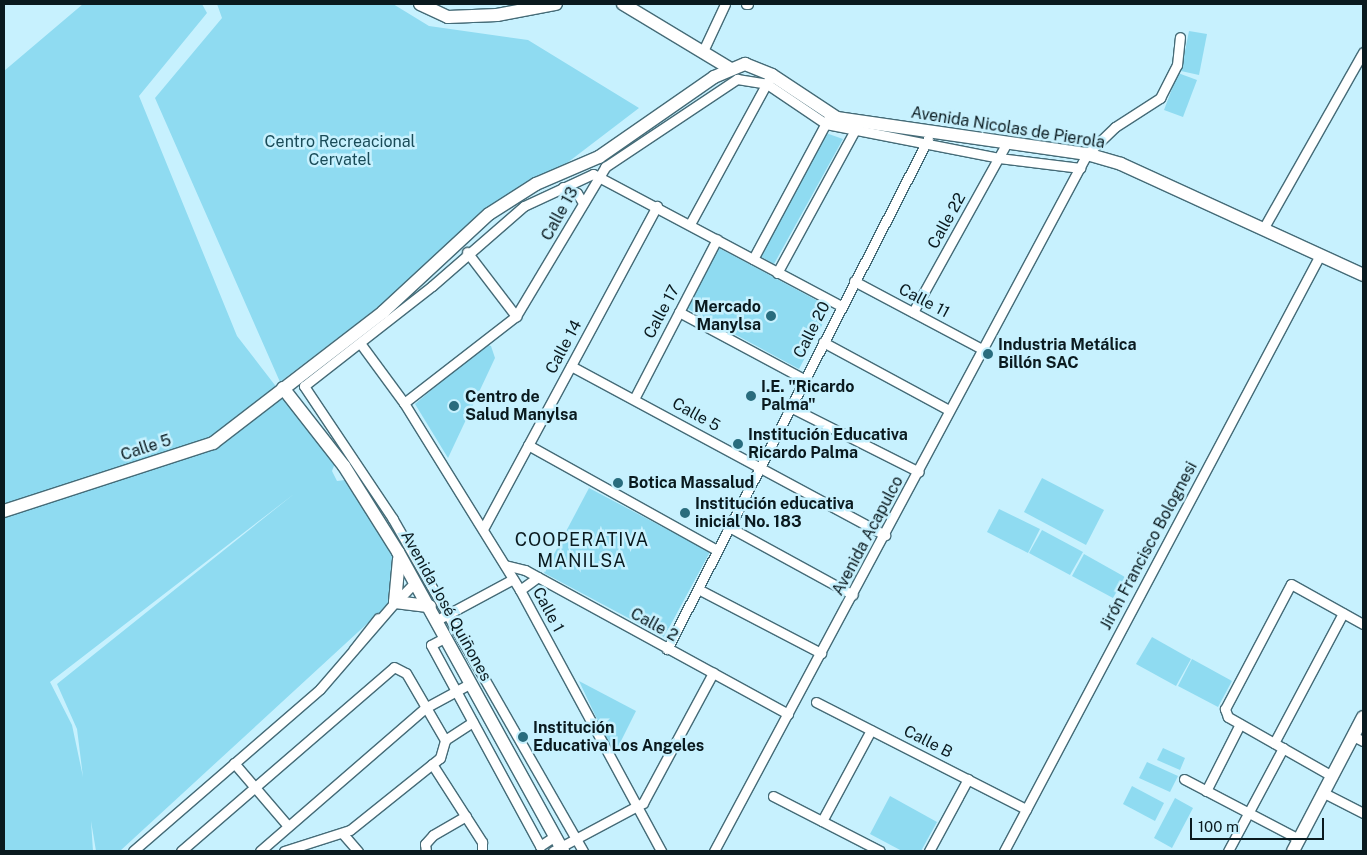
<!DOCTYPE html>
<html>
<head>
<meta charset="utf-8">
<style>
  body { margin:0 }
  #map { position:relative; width:1367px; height:855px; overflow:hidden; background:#c7f1fe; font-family:"Public Sans",sans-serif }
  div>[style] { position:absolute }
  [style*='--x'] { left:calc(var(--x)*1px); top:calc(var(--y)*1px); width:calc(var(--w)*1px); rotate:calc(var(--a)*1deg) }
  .green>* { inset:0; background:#8fdbf1 }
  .roads { filter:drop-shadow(1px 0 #456b77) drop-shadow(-1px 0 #456b77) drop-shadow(0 1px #456b77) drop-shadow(0 -1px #456b77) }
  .street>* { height:9px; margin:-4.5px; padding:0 4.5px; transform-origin:4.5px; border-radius:4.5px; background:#fff }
  .secondary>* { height:12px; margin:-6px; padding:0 6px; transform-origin:6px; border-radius:6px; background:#fff }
  .dots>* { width:14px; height:14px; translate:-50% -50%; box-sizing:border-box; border:2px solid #c7f1fe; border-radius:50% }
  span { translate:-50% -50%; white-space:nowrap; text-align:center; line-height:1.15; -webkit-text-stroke:5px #c7f1fe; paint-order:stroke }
  .street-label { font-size:16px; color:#0a1a1f }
  .park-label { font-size:16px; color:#194b58 }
  .poi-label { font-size:16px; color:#0a1a1f; font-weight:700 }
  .right { translate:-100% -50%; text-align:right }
  .left { translate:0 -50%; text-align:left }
  .neighbourhood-label { font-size:18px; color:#0a1a1f; letter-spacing:1px }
  .frame { position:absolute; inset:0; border:5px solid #0a1a1f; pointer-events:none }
  .scale { position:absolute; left:1190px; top:818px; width:134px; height:22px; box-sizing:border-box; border:2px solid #0a1a1f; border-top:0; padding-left:6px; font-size:15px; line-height:18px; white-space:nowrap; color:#0a1a1f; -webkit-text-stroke:4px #c7f1fe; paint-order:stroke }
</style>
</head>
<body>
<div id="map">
  <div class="green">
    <div style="clip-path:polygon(evenodd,83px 4px,202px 4px,207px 13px,139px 96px,237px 336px,335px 463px,332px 471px,337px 481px,345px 480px,395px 558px,389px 602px,382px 610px,120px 851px,96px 851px,91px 821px,93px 851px,4px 851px,4px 71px,83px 4px,294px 494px,57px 684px,77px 729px,83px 777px,72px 725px,50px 682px,294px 494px)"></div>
    <div style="clip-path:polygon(217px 4px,393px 4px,429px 26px,528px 40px,639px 108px,280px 382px,155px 98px,222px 18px)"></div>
    <div style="clip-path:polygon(1189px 31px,1207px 34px,1199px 75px,1181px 71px)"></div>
    <div style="clip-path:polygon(1178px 73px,1197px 80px,1183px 117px,1164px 110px)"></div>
    <div style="clip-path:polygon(823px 132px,843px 139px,774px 264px,758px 255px)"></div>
    <div style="clip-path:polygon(719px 248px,831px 308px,799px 369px,686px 308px)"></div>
    <div style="clip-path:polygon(485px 344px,491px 346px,495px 358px,448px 458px,415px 404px)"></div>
    <div style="clip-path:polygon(1042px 478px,1104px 510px,1086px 545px,1024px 512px)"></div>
    <div style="clip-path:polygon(589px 488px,710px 552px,664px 637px,544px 573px)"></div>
    <div style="clip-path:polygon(999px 509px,1040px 529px,1028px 553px,987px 532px)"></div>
    <div style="clip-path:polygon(1042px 530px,1083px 552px,1070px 575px,1029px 553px)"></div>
    <div style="clip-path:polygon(1084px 554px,1125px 577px,1113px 598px,1072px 576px)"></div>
    <div style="clip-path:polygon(1152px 637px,1191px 659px,1176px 686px,1136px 664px)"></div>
    <div style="clip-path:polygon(1192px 659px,1232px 681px,1218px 707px,1178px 686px)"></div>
    <div style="clip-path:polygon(579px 681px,636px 711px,614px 755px)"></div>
    <div style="clip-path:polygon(1163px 748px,1185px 758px,1180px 770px,1157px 760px)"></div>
    <div style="clip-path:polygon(1147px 762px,1178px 776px,1170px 792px,1139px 778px)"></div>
    <div style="clip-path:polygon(1132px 786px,1164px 803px,1155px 821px,1123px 804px)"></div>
    <div style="clip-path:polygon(890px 796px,937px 822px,921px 851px,902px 851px,870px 834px)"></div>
    <div style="clip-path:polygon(1175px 798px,1193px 808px,1172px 848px,1154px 838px)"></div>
  </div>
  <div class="roads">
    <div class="street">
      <div style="--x:746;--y:4;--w:2;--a:0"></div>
      <div style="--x:703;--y:51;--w:52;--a:-64.9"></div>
      <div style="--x:563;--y:187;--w:15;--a:23"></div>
      <div style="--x:577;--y:193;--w:12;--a:59"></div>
      <div style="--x:690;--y:224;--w:165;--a:-61.4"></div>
      <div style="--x:1263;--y:229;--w:203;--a:-60.5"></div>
      <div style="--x:467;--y:252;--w:81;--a:52.6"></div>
      <div style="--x:753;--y:259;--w:159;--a:-61.8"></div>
      <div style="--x:777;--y:273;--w:167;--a:-61.4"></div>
      <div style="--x:854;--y:281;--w:143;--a:28"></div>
      <div style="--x:679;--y:312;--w:142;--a:28.2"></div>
      <div style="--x:913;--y:312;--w:192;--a:-61"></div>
      <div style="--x:823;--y:342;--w:143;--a:28.4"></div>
      <div style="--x:360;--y:343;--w:74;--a:53.7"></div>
      <div style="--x:404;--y:403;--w:220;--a:58.2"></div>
      <div style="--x:520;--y:590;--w:297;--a:61.6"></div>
      <div style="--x:571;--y:366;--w:357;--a:28.3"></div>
      <div style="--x:634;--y:399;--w:180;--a:-62.6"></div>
      <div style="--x:404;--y:403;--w:142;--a:-37.8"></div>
      <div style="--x:516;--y:316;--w:174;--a:-59.1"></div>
      <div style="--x:605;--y:167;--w:159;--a:-33.7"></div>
      <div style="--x:737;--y:79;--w:30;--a:9"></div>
      <div style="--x:767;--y:84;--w:71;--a:34.1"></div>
      <div style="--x:826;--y:124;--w:176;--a:11.1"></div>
      <div style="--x:999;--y:158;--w:82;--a:7"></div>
      <div style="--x:790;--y:407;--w:144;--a:26.7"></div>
      <div style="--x:528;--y:445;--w:216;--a:29.1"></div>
      <div style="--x:729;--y:527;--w:141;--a:28.7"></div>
      <div style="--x:483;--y:529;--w:367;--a:-61.7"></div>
      <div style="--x:505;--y:565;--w:21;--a:14"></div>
      <div style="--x:525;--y:570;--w:300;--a:28.7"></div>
      <div style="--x:698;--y:589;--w:139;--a:27.5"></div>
      <div style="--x:520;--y:590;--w:22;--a:-36"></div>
      <div style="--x:395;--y:603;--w:29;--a:-46"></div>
      <div style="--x:437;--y:620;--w:86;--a:-28.3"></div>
      <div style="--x:446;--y:637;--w:17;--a:152"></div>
      <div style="--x:431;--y:645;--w:229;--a:61.5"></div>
      <div style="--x:540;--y:846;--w:18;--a:-34"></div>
      <div style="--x:354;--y:649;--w:39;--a:-52"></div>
      <div style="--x:667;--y:649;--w:573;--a:-62.9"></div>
      <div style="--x:816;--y:702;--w:236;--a:27"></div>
      <div style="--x:1353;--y:736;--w:11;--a:27"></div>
      <div style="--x:1274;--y:743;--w:147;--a:-62"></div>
      <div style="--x:234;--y:763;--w:83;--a:49.4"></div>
      <div style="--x:432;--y:764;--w:93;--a:57.3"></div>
      <div style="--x:482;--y:842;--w:9;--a:90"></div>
      <div style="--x:1332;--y:776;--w:120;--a:-150.4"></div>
      <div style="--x:1228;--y:717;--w:9;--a:-111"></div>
      <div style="--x:1225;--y:709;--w:141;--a:-62.2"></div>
      <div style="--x:1291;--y:584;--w:82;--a:29.1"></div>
      <div style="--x:1184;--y:779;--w:130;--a:27.6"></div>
      <div style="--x:1206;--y:791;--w:75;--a:-63.1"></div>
      <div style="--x:1324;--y:793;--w:44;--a:27.1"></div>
      <div style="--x:773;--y:796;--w:120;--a:27.2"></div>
      <div style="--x:822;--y:821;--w:103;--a:-61.7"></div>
      <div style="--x:343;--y:834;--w:23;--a:49"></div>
      <div style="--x:133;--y:851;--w:247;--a:-40.9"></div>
      <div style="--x:320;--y:689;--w:115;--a:-49.2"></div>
      <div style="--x:181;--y:851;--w:281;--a:-40.8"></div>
      <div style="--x:394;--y:667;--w:13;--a:27"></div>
      <div style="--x:406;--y:673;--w:78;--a:59.8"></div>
      <div style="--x:260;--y:851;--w:218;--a:-40.9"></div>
      <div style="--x:425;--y:708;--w:52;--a:-28.5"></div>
      <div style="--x:284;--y:851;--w:69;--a:-17.7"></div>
      <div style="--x:350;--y:830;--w:115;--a:-38.7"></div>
      <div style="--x:440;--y:758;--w:19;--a:-74"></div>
      <div style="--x:445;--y:740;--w:33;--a:-33"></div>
      <div style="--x:426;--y:851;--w:7;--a:-98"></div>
      <div style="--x:425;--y:844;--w:12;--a:-48"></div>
      <div style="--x:433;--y:835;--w:38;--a:-30"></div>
      <div style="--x:553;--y:851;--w:102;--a:-28.1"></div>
      <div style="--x:643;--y:803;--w:148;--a:-61.7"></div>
      <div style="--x:583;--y:851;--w:383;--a:-119.8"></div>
      <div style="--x:393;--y:519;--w:160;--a:-123.8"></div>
      <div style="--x:304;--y:386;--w:162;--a:-38"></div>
      <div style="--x:432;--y:286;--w:122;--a:-41"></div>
      <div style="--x:524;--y:206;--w:76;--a:-24.9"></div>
      <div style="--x:593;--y:174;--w:281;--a:28"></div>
      <div style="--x:714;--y:851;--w:791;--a:-61.85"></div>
      <div style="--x:1087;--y:154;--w:39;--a:-44"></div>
      <div style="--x:1115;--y:127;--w:54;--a:-32.8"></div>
      <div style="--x:1160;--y:98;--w:37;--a:-63"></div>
      <div style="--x:1177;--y:65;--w:28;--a:-84"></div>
      <div style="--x:929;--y:851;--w:82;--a:-61.6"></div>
      <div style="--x:1004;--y:851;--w:675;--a:-62.07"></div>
      <div style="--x:1228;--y:851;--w:117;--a:-61.9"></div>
    </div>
    <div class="secondary">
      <div style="--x:420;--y:4;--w:31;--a:25"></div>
      <div style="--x:448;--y:17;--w:49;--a:-2.3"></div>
      <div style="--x:497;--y:15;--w:60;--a:-10.6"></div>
      <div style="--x:623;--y:4;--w:124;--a:31.1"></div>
      <div style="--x:283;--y:388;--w:99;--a:52"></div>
      <div style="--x:344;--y:466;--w:102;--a:57.9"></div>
      <div style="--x:398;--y:552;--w:342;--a:61.1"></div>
      <div style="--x:4;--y:511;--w:220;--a:-18"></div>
      <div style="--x:213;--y:443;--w:215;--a:-37.6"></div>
      <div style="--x:383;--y:312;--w:144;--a:-42.8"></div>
      <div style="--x:489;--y:214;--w:56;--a:-32.6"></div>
      <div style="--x:536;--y:184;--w:69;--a:-23.2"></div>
      <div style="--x:599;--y:157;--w:140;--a:-34.8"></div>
      <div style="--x:714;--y:77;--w:34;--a:-23"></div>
      <div style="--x:745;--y:64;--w:29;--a:22"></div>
      <div style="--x:772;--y:75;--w:78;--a:33.5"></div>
      <div style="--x:837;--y:118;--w:253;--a:8.2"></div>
      <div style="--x:1087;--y:154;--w:35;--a:16"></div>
      <div style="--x:1121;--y:164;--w:266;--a:24.6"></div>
      <div style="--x:399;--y:559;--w:43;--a:95.3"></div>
      <div style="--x:395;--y:602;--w:35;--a:7"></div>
      <div style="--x:1293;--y:851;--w:151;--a:-62.4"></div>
    </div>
  </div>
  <div class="dots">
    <div style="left:771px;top:316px;background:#296c7d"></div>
    <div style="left:988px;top:354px;background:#296c7d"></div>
    <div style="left:751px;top:396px;background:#296c7d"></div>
    <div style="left:454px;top:406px;background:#296c7d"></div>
    <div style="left:738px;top:444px;background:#296c7d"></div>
    <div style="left:618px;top:483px;background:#296c7d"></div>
    <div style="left:685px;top:513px;background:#296c7d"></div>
    <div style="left:523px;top:737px;background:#296c7d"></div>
  </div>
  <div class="street-label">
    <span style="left:1008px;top:128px;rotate:9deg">Avenida Nicolas de Pierola</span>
    <span style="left:560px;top:214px;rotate:-61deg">Calle 13</span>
    <span style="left:947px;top:221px;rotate:-61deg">Calle 22</span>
    <span style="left:924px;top:301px;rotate:28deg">Calle 11</span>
    <span style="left:662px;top:312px;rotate:-62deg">Calle 17</span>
    <span style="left:812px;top:330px;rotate:-63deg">Calle 20</span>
    <span style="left:564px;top:347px;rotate:-62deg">Calle 14</span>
    <span style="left:696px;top:415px;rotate:29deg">Calle 5</span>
    <span style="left:146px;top:448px;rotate:-18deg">Calle 5</span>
    <span style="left:868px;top:536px;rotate:-62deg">Avenida Acapulco</span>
    <span style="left:1149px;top:546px;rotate:-62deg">Jirón Francisco Bolognesi</span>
    <span style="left:446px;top:606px;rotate:61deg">Avenida José Quiñones</span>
    <span style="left:548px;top:610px;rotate:62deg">Calle 1</span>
    <span style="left:654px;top:625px;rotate:29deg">Calle 2</span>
    <span style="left:928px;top:742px;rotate:27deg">Calle B</span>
  </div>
  <div class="park-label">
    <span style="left:340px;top:151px">Centro Recreacional<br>Cervatel</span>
  </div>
  <div class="poi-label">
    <span class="right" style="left:761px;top:316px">Mercado<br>Manylsa</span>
    <span class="left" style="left:998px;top:354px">Industria Metálica<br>Billón SAC</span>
    <span class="left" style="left:761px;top:396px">I.E. "Ricardo<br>Palma"</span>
    <span class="left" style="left:465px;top:406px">Centro de<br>Salud Manylsa</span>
    <span class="left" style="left:748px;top:444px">Institución Educativa<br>Ricardo Palma</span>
    <span class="left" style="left:628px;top:483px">Botica Massalud</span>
    <span class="left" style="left:695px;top:513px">Institución educativa<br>inicial No. 183</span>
    <span class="left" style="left:533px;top:737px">Institución<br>Educativa Los Angeles</span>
  </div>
  <div class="neighbourhood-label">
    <span style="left:582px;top:551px">COOPERATIVA<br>MANILSA</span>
  </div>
  <div class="frame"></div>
  <div class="scale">100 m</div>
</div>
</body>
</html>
